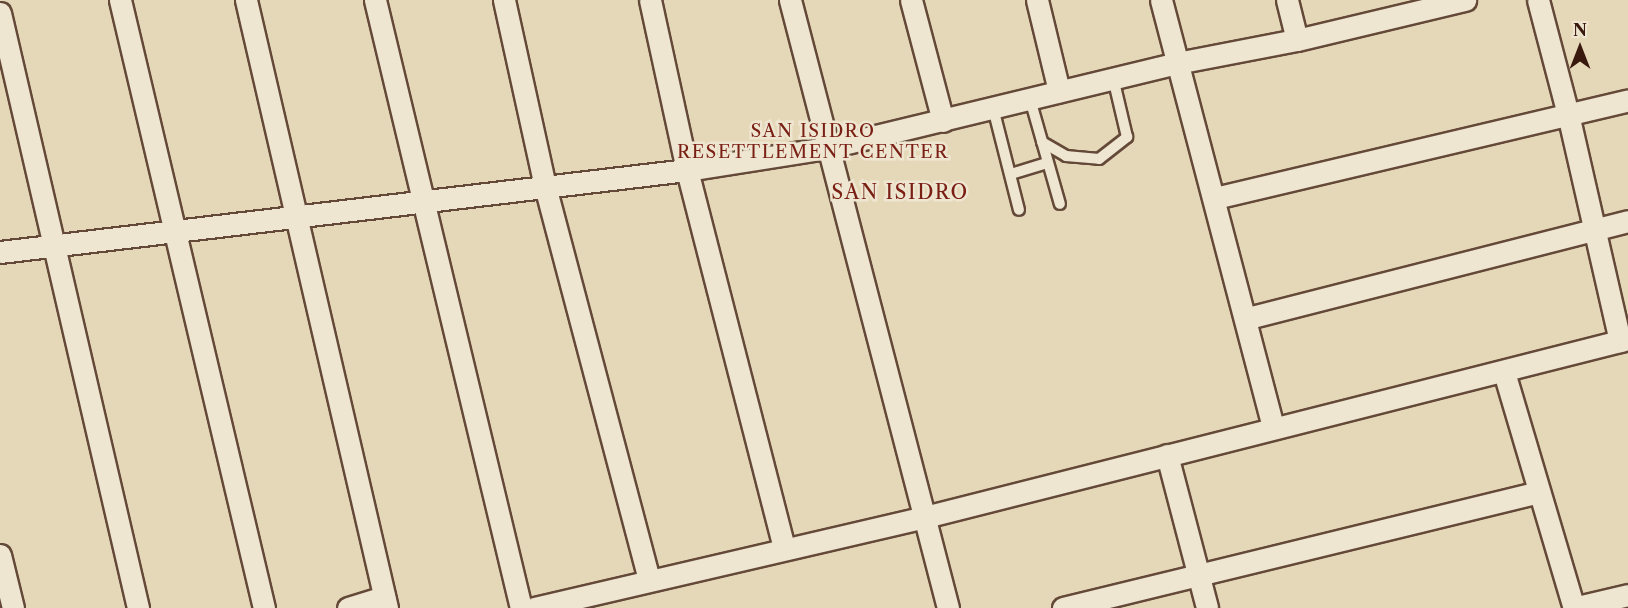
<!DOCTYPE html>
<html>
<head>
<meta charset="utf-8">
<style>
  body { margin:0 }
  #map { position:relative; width:1628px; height:608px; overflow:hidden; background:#e5d8b8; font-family:"Libre Caslon Text",serif }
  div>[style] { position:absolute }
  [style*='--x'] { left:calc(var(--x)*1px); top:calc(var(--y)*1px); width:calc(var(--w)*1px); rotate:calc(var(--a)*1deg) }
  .roads { filter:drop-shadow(2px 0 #644938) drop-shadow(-2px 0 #644938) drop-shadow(0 2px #644938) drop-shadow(0 -2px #644938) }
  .lane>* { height:10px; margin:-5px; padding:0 5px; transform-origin:5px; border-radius:5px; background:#eee6d1 }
  .street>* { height:21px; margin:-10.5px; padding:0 10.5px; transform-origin:10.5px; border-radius:10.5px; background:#eee6d1 }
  span { translate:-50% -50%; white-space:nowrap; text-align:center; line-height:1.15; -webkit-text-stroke:5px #eee6d1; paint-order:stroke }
  .neighbourhood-label { font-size:18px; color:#7a1f14; letter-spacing:1.5px }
  .quarter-label { font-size:20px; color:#7a1f14; letter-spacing:1.5px }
  .north { position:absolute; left:1550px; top:18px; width:60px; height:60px; -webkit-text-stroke:4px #eee6d1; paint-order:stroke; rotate:0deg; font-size:16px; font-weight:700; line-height:24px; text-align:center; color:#39190e }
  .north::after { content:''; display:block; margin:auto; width:21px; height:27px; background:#39190e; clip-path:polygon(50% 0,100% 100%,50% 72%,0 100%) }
</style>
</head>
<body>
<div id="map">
  <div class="roads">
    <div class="lane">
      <div style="--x:1030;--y:99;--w:109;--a:74.1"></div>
      <div style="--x:993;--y:108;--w:105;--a:75.7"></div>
      <div style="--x:1042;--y:142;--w:28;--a:30"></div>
      <div style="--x:1066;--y:156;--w:33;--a:5"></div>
      <div style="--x:1099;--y:159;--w:36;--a:-38"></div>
      <div style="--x:1127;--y:137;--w:61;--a:-103.3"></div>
      <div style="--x:1011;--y:174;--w:38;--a:-17"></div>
    </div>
    <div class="street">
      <div style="--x:120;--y:0;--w:625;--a:76.68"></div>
      <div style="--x:246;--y:0;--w:624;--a:76.94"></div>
      <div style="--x:375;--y:0;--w:625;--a:76.5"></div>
      <div style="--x:504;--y:0;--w:190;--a:77.6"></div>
      <div style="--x:545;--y:186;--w:407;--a:75.2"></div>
      <div style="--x:650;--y:0;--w:174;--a:77.7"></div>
      <div style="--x:687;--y:170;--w:391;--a:75.6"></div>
      <div style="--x:790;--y:0;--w:628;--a:75.43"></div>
      <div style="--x:911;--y:0;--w:125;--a:75.2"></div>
      <div style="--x:1037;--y:0;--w:94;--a:76.4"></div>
      <div style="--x:1161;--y:0;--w:442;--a:75.3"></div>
      <div style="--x:1287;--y:0;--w:41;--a:76"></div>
      <div style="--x:1538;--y:0;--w:118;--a:75.3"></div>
      <div style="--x:1568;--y:114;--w:233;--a:77.1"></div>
      <div style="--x:0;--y:13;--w:611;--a:76.94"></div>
      <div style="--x:1215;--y:198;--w:424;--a:-13.3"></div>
      <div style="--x:0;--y:252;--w:692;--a:-6.81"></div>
      <div style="--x:687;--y:170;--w:141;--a:-9"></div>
      <div style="--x:826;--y:148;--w:361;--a:-13.6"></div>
      <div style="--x:1177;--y:63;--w:122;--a:-10.9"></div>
      <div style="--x:1297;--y:40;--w:173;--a:-13.4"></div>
      <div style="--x:1248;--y:318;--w:392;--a:-14.3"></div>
      <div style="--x:1504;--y:372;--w:246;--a:73.5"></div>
      <div style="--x:1167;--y:455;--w:158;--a:75.3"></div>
      <div style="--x:0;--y:555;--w:55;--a:76.2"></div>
      <div style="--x:1577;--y:607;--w:52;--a:-13.2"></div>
      <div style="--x:348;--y:608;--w:38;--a:-17"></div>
      <div style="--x:534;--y:608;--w:401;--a:-13.1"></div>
      <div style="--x:925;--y:517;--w:725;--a:-14.21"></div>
      <div style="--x:1063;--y:608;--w:490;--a:-13.7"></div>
    </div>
  </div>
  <div class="neighbourhood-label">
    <span style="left:813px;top:142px">SAN ISIDRO<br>RESETTLEMENT CENTER</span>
  </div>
  <div class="quarter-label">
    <span style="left:900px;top:192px">SAN ISIDRO</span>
  </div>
  <div class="north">N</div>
</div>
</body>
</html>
